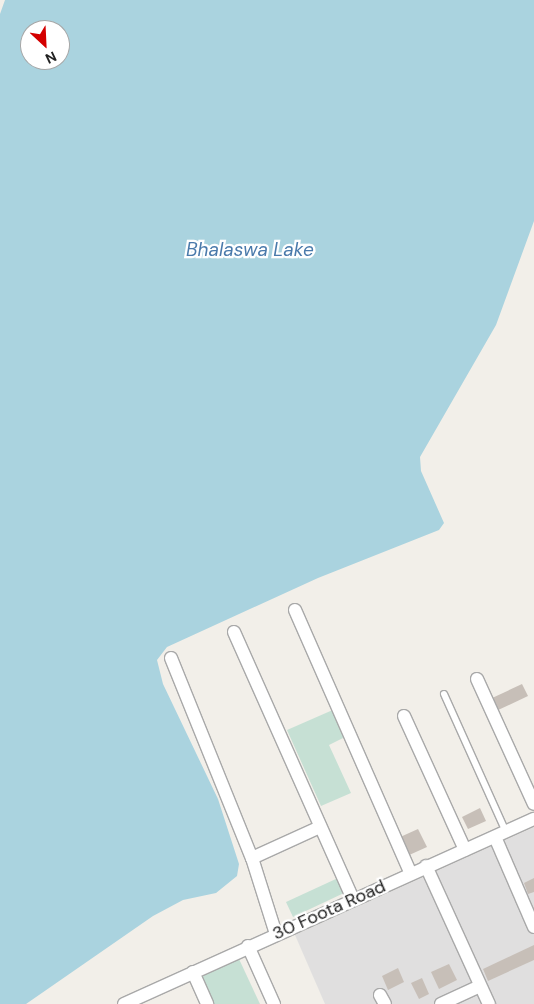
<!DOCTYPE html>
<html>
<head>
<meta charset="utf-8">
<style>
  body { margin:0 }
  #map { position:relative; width:534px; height:1004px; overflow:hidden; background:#f2efe9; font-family:"DM Sans",sans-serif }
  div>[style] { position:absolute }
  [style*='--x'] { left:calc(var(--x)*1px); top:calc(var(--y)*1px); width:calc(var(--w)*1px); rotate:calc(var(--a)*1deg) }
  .residential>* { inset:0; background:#e0dfdf }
  .wetland>* { inset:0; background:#c6e0d4 }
  .water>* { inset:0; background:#aad3df }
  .building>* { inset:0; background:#c7bfb8 }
  .roads { filter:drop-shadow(1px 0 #a9a9a9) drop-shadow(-1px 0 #a9a9a9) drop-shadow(0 1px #a9a9a9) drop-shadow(0 -1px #a9a9a9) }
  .service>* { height:6px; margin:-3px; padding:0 3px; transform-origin:3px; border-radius:3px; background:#fff }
  .minor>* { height:12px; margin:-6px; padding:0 6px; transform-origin:6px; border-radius:6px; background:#fff }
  span { translate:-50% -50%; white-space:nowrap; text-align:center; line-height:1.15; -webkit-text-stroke:4.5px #fff; paint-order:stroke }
  .street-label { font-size:18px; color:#222 }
  .water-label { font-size:19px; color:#4a7aab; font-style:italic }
  .north { position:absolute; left:20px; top:20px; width:50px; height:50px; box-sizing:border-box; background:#fff; border:1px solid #a7a7a7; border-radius:50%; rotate:155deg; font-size:14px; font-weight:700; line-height:20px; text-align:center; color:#222 }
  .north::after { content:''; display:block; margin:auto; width:18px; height:22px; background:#d40000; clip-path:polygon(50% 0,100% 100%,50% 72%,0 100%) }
</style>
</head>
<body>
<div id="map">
  <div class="residential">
    <div style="clip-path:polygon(534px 827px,534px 1004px,325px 1004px,295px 935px)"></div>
  </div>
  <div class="wetland">
    <div style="clip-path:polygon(335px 709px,347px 736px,329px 745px,351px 793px,321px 806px,287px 730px)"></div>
    <div style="clip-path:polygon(338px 878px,344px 893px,293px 917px,286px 902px)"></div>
    <div style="clip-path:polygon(239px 959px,260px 1004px,214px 1004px,201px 977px)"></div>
  </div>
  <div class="water">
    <div style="clip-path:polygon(evenodd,5px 0,534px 0,534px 221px,496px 325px,420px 457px,421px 471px,444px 523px,439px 530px,318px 578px,167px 647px,157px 660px,163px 684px,218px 799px,239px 864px,237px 876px,216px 893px,183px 900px,153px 916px,26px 1004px,0 1004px,0 14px,5px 0,30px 30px,60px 30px,60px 60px,30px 60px,30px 30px)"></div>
  </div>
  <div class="building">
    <div style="clip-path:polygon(522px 684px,528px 696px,496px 711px,490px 699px)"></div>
    <div style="clip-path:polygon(480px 808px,486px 821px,468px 829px,462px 817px)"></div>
    <div style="clip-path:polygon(418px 829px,427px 847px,407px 856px,398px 838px)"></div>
    <div style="clip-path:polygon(534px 878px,534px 892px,528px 894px,524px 883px)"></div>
    <div style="clip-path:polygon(534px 945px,534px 960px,488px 981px,483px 969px)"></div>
    <div style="clip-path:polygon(449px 964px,457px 980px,439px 989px,431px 972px)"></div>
    <div style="clip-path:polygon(398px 968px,404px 982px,388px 990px,382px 976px)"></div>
    <div style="clip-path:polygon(422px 978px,429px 994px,419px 999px,411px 983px)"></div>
  </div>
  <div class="roads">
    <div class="service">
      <div style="--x:444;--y:694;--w:151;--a:65.8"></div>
    </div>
    <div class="minor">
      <div style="--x:295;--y:610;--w:288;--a:66.3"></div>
      <div style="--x:234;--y:632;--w:292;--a:66"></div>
      <div style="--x:171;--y:658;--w:216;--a:68"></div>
      <div style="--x:252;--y:858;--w:80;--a:72.5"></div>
      <div style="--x:477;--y:679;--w:137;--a:65.5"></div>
      <div style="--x:404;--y:716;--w:147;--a:65.5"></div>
      <div style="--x:495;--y:837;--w:98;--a:66.6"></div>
      <div style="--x:252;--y:858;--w:75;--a:-24.5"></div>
      <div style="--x:426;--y:866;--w:152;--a:65.5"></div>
      <div style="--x:248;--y:946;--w:64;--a:65.9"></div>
      <div style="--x:193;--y:972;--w:35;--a:66"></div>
      <div style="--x:380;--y:995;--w:10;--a:61"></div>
      <div style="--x:124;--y:1004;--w:450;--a:-24.3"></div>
      <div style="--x:441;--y:1004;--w:43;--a:-24.8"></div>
    </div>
  </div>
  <div class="street-label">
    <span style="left:329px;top:910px;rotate:-24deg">30 Foota Road</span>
  </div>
  <div class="water-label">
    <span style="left:250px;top:250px">Bhalaswa Lake</span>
  </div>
  <div class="north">N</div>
</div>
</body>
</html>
